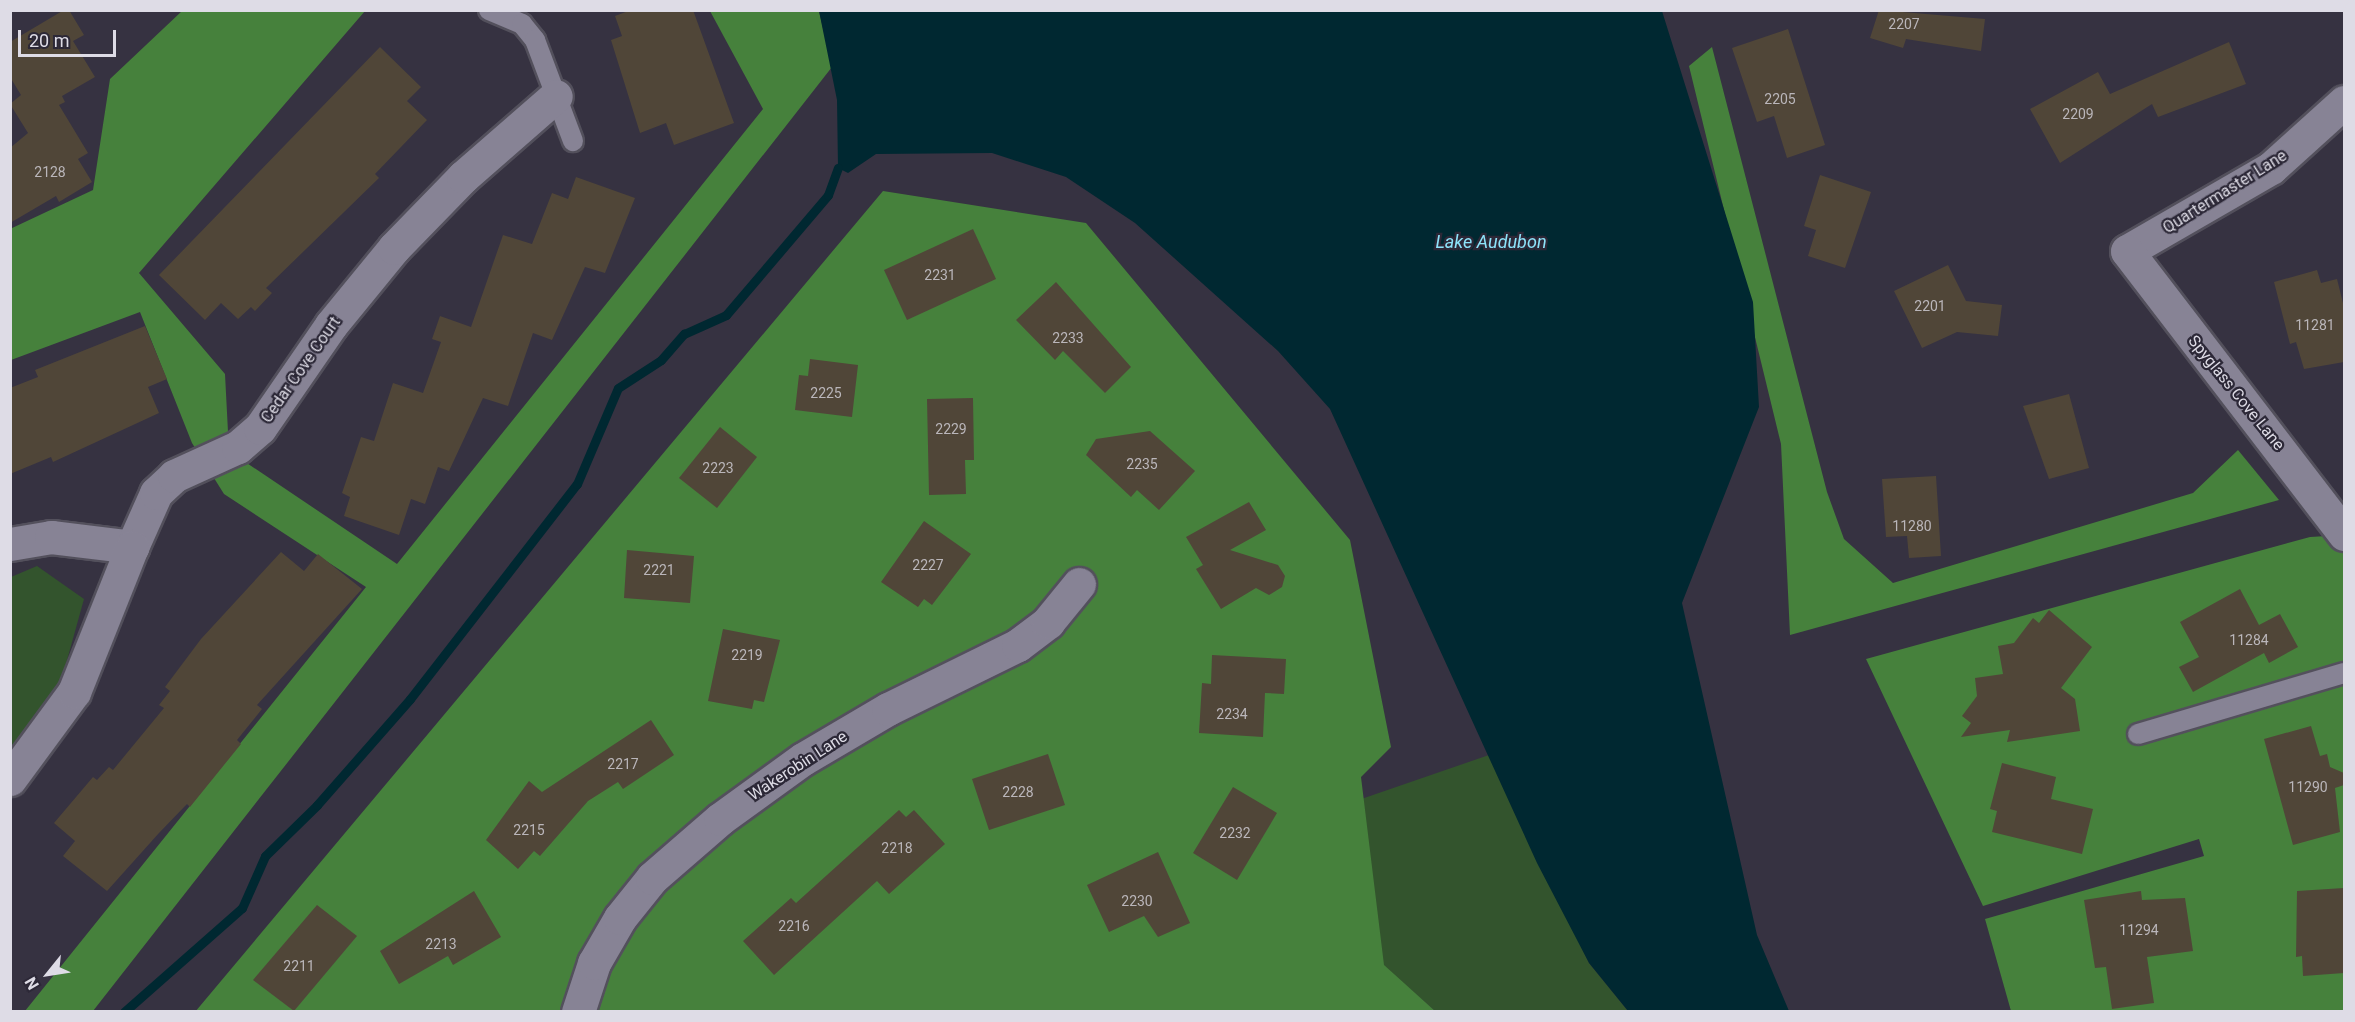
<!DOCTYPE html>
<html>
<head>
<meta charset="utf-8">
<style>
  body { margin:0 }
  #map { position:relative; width:2355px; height:1022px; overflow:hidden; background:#363241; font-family:Roboto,sans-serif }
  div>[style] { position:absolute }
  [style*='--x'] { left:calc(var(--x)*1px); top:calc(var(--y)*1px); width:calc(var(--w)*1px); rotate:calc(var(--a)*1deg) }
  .green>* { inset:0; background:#33542d }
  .forest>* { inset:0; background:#46813c }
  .water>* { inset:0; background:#002831 }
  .stream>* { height:9px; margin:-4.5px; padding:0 4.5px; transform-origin:4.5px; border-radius:4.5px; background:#002831 }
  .building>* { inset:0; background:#504638 }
  .roads { filter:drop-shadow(2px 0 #53505c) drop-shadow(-2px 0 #53505c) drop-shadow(0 2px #53505c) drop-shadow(0 -2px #53505c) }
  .service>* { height:20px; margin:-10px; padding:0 10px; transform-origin:10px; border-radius:10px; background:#878395 }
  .minor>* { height:33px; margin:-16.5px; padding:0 16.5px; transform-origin:16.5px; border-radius:16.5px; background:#878395 }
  span { translate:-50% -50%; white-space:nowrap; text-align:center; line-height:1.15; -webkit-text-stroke:4.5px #2c2837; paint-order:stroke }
  .number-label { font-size:14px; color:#bab6ba }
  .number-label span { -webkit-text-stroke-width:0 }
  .street-label { font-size:16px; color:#dedce6 }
  .water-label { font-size:18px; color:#8de3fa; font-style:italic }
  .frame { position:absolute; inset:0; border:12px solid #dedce6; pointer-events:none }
  .north { position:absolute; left:18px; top:944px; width:60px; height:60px; -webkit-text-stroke:4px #2c2837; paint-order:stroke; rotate:240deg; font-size:16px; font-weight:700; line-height:24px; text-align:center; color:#dedce6 }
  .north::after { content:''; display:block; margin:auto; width:21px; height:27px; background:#dedce6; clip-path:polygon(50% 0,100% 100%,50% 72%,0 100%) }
  .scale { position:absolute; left:18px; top:30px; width:98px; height:27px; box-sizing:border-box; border:3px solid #dedce6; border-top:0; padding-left:8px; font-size:18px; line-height:21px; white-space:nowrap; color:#dedce6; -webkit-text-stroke:4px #2c2837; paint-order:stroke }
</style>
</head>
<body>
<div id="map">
  <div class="green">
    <div style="clip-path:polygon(37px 566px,84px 599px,59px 689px,11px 752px,11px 577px)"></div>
    <div style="clip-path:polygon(1489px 755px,1589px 963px,1628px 1011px,1435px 1011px,1401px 981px,936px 1012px,1312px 816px)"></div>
  </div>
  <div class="forest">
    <div style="clip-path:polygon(182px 11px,365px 11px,139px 273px,225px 374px,229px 451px,397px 564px,763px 109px,710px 11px,819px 11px,832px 67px,93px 1011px,25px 1011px,366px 587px,224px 494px,192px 443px,140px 312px,11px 360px,10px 229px,93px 190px,110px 79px)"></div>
    <div style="clip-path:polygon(1712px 47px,1827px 492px,1844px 539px,1893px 583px,2193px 493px,2238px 450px,2279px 500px,1790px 635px,1781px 444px,1689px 66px)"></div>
    <div style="clip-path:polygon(883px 191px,1086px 223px,1350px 540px,1391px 747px,1361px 777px,1384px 965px,1435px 1011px,195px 1012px)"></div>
    <div style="clip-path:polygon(2344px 535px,2344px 1011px,2011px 1011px,1985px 919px,2204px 856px,2199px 839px,1983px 906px,1866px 659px,2310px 537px)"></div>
  </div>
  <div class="water">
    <div style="clip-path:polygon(819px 11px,1662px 11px,1753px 302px,1759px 407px,1682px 603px,1757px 935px,1789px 1011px,1628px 1011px,1589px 963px,1537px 863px,1330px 409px,1278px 351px,1135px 223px,1066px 177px,992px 153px,876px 154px,848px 173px,838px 168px,837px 100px)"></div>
  </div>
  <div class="stream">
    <div style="--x:124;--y:1012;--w:157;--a:-41.4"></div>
    <div style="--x:242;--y:908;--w:57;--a:-66.1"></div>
    <div style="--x:265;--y:856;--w:73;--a:-44.4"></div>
    <div style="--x:317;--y:805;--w:141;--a:-48.7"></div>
    <div style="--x:410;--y:699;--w:272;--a:-52.2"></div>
    <div style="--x:577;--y:484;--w:104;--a:-66.9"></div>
    <div style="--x:618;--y:388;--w:51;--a:-33.1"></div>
    <div style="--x:661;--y:360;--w:35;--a:-49"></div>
    <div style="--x:684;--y:334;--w:46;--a:-24.3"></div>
    <div style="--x:726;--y:315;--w:157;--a:-49.6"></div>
    <div style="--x:828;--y:195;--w:29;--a:-70"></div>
  </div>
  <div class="building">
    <div style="clip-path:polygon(64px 10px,69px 10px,84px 35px,73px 41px,95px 77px,62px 96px,65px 102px,59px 105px,88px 153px,78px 159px,92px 182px,59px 202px,56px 196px,10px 223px,10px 148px,28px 133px,10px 104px,21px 95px,10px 77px,10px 42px)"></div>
    <div style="clip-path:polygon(631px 10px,693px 10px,734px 123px,674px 145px,666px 123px,640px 133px,611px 40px,622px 36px,615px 16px)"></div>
    <div style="clip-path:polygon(1879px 10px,1985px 19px,1981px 51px,1906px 39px,1903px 48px,1870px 38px)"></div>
    <div style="clip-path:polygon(1788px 29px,1825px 145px,1787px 158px,1774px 116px,1757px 122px,1732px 48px)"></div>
    <div style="clip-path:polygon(2229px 42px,2246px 84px,2158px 117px,2152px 104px,2060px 163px,2030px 109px,2098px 72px,2110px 94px)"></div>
    <div style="clip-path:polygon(380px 47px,421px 87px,407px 101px,427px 120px,375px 174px,379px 178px,266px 288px,272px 293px,255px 311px,251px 307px,238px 319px,221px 303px,205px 320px,159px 275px)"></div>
    <div style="clip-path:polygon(1820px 175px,1871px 192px,1845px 268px,1808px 256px,1816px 230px,1804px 226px)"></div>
    <div style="clip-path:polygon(576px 177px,635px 198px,605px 273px,585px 267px,552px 340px,533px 333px,508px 406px,483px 398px,449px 471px,438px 467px,425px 504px,411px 499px,399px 535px,344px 516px,350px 497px,342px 493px,361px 437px,374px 441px,393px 383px,423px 393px,441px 342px,432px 339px,440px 316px,471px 327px,503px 235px,532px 244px,552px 193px,568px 199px)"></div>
    <div style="clip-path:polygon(973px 229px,996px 279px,907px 320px,884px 270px)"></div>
    <div style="clip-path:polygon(1948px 265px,1966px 301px,2002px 305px,1998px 336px,1957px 332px,1922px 348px,1894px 291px)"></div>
    <div style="clip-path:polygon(2317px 270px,2321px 283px,2337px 279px,2344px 307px,2344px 362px,2304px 369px,2296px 342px,2290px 344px,2274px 282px)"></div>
    <div style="clip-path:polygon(1056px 282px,1131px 367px,1105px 393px,1063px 351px,1055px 360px,1016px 320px)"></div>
    <div style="clip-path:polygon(145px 326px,167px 379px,148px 387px,159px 413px,53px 462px,51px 457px,10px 474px,10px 388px,38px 377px,35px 370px)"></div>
    <div style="clip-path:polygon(810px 359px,858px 365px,852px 417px,795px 410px,799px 375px,808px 376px)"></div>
    <div style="clip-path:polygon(2069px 394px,2089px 468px,2049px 479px,2023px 406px)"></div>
    <div style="clip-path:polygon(973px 398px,974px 460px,965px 460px,966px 494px,929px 495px,927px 399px)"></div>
    <div style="clip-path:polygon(720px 427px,757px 457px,717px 508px,679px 478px)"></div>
    <div style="clip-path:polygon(1150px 431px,1195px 471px,1159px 510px,1137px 490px,1131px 497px,1086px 455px,1096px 439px)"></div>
    <div style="clip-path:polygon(1936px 476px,1941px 556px,1909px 558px,1907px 536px,1886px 537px,1882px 479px)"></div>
    <div style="clip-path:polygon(1249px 502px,1266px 530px,1230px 550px,1278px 565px,1285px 576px,1282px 587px,1269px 595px,1256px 588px,1221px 609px,1196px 569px,1203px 565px,1186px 537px)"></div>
    <div style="clip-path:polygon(924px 521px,971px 554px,932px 605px,924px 599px,918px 607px,881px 582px)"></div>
    <div style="clip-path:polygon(627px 550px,694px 556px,690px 603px,624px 598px)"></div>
    <div style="clip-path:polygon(281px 552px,304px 571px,318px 554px,362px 589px,257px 705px,262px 709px,237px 740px,241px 744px,190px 807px,187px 804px,159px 833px,107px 891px,63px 856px,75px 841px,54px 823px,93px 777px,97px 780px,109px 767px,113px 770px,164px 708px,159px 705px,170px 691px,165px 687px,201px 639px)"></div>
    <div style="clip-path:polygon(2240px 589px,2259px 625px,2280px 614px,2298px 647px,2269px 663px,2264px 653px,2193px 692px,2179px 667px,2199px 657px,2180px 622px)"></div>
    <div style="clip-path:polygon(2049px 610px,2092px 647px,2061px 688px,2075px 699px,2080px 731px,2007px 742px,2010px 730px,1961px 737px,1971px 723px,1962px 716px,1977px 696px,1975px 678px,2003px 674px,1998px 646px,2014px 643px,2033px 618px,2039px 623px)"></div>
    <div style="clip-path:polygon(723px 629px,780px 640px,764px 702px,754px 700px,752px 709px,708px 701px)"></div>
    <div style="clip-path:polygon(1212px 655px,1286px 659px,1284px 694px,1265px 693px,1263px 737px,1199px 733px,1202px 683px,1211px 684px)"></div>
    <div style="clip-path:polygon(651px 720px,674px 755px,623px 789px,618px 782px,588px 801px,540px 856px,534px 851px,518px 869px,486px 840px,529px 781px,542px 792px)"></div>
    <div style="clip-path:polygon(2311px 726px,2320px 756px,2327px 754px,2330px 767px,2344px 773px,2344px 785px,2335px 788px,2340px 832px,2293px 845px,2264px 739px)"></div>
    <div style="clip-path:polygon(1048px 754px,1065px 805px,989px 830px,972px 779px)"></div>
    <div style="clip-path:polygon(2002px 763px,2056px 777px,2051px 799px,2093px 809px,2082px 854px,1992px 832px,1997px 811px,1990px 809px)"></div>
    <div style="clip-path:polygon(1233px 787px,1277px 813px,1237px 880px,1193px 853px)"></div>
    <div style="clip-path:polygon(899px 810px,906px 817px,914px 810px,945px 844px,889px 894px,877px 881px,774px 975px,743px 941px,791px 898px,796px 903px)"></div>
    <div style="clip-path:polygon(1158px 852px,1190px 923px,1158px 937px,1144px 916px,1109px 932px,1087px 885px)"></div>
    <div style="clip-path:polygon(2344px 888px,2344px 973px,2303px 976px,2302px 956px,2296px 957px,2297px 891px)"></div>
    <div style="clip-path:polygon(474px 891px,501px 937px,453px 965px,448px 956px,399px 984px,380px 951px)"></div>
    <div style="clip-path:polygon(2141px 891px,2142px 900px,2185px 898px,2193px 951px,2147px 957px,2154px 1003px,2112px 1009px,2106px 967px,2095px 968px,2084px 900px)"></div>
    <div style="clip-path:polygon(317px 905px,357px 936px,294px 1011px,253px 980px)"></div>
  </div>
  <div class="roads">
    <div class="service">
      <div style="--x:489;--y:10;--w:36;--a:23"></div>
      <div style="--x:522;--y:24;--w:21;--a:51"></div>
      <div style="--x:535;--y:40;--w:108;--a:69.4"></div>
      <div style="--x:2138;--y:734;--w:215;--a:-16.5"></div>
    </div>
    <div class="minor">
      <div style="--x:2344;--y:102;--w:98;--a:137.9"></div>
      <div style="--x:2271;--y:168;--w:166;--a:150"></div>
      <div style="--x:2127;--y:251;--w:357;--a:52.5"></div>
      <div style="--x:10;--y:544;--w:42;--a:-9.7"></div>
      <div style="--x:51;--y:537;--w:82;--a:7"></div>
      <div style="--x:132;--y:547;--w:59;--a:-66"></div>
      <div style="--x:156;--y:493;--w:25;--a:-43"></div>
      <div style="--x:174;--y:476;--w:70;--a:-24.4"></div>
      <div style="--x:238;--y:447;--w:29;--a:-41"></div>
      <div style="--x:260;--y:428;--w:125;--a:-55.4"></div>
      <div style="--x:331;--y:325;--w:99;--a:-50.7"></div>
      <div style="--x:394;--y:248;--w:99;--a:-45.8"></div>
      <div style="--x:463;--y:177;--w:123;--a:-41.1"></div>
      <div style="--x:10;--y:779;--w:108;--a:-53.7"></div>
      <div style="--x:74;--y:692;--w:156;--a:-68.2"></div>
      <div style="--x:578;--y:1012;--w:52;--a:-71.9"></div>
      <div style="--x:594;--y:963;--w:52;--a:-60"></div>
      <div style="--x:620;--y:918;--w:51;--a:-51.3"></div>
      <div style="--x:652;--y:878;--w:90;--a:-40.9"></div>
      <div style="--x:720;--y:819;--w:102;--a:-35.9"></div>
      <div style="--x:803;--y:759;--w:99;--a:-30.5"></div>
      <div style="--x:888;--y:709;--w:145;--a:-26.2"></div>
      <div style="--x:1018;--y:645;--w:38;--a:-37"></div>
      <div style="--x:1048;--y:622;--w:49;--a:-50.8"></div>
    </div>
  </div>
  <div class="number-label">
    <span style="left:1904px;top:24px">2207</span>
    <span style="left:1780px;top:99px">2205</span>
    <span style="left:2078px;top:114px">2209</span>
    <span style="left:50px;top:172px">2128</span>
    <span style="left:940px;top:275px">2231</span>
    <span style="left:1930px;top:306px">2201</span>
    <span style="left:2315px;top:325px">11281</span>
    <span style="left:1068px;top:338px">2233</span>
    <span style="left:826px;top:393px">2225</span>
    <span style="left:951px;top:429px">2229</span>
    <span style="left:1142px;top:464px">2235</span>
    <span style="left:718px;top:468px">2223</span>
    <span style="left:1912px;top:526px">11280</span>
    <span style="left:928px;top:565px">2227</span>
    <span style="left:659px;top:570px">2221</span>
    <span style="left:2249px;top:640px">11284</span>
    <span style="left:747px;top:655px">2219</span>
    <span style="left:1232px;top:714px">2234</span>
    <span style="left:623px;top:764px">2217</span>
    <span style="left:2308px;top:787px">11290</span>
    <span style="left:1018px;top:792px">2228</span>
    <span style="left:529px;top:830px">2215</span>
    <span style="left:1235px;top:833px">2232</span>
    <span style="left:897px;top:848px">2218</span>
    <span style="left:1137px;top:901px">2230</span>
    <span style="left:794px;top:926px">2216</span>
    <span style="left:2139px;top:930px">11294</span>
    <span style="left:441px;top:944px">2213</span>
    <span style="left:299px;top:966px">2211</span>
  </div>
  <div class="street-label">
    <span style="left:2225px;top:192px;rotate:-32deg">Quartermaster Lane</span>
    <span style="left:301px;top:370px;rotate:-55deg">Cedar Cove Court</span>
    <span style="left:2236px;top:393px;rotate:51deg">Spyglass Cove Lane</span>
    <span style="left:798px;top:766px;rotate:-33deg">Wakerobin Lane</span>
  </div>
  <div class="water-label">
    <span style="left:1491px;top:242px">Lake Audubon</span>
  </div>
  <div class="frame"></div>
  <div class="north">N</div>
  <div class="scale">20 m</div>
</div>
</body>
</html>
